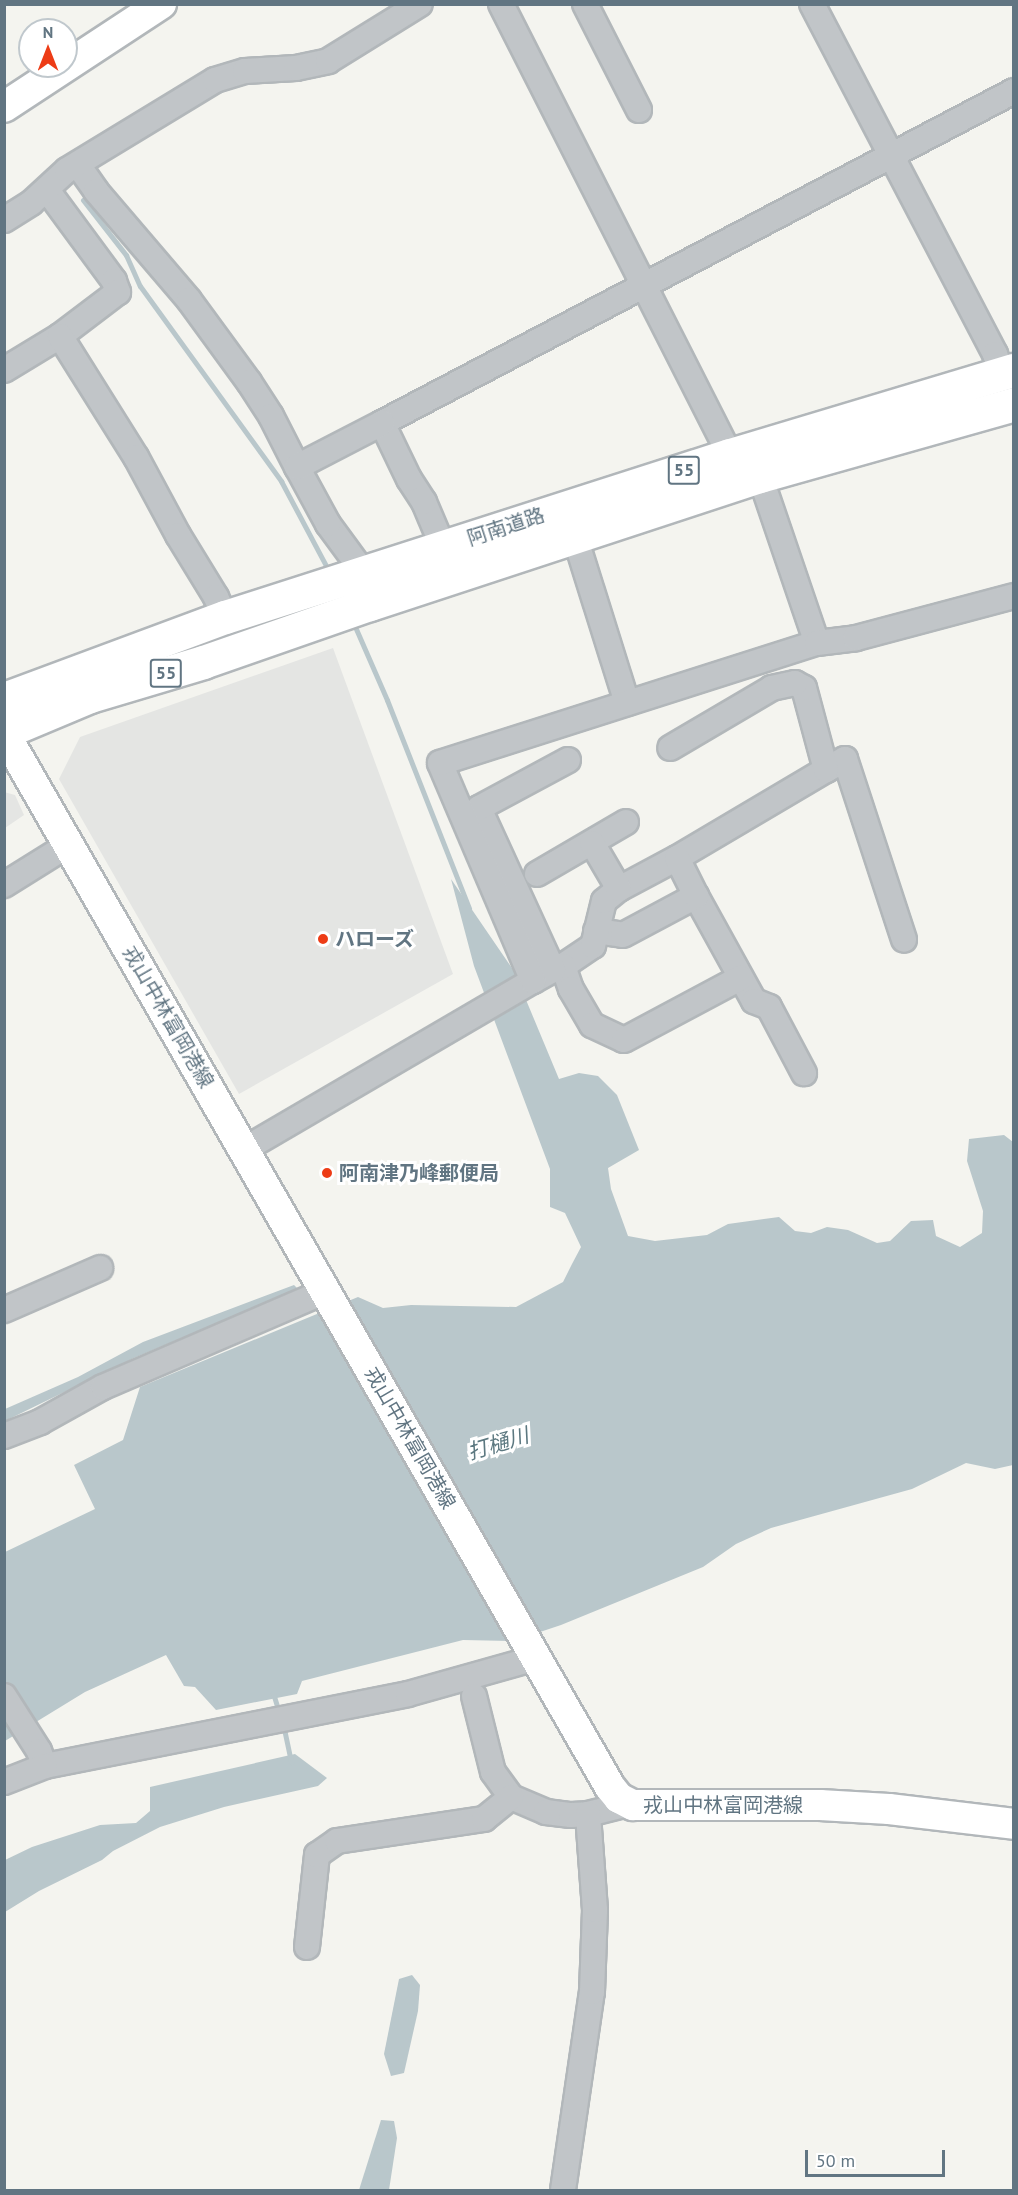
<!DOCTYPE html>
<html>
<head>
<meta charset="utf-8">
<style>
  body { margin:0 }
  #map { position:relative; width:1018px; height:2195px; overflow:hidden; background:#f4f4ef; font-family:"PT Sans","Noto Sans JP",sans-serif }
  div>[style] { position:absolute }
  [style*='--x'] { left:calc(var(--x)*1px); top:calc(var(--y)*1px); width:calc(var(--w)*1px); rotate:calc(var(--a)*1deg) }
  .built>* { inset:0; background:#e4e5e3 }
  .water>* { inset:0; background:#b9c7cb }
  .stream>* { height:5px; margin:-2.5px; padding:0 2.5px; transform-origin:2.5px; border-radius:2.5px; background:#b9c7cb }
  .roads { filter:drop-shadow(2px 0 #b2b7ba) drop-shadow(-2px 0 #b2b7ba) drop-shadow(0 2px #b2b7ba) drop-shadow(0 -2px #b2b7ba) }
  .minor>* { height:24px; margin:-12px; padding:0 12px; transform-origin:12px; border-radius:12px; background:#c1c5c8 }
  .major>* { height:30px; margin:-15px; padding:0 15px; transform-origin:15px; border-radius:15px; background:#fff }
  .highway>* { height:33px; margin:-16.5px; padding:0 16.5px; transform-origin:16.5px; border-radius:16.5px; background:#fff }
  .dots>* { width:16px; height:16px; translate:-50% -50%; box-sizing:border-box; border:3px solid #fff; border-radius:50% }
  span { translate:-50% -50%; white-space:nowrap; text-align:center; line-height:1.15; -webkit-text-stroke:6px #fff; paint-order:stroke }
  .shield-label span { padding:2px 4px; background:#fff; border:2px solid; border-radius:4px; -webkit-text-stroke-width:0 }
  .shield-label { font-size:18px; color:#617582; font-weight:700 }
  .street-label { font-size:20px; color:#617582 }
  .poi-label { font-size:20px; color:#617582; font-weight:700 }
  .left { translate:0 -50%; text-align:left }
  .water-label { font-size:21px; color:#5c7880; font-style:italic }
  .frame { position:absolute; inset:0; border:6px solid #617582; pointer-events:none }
  .north { position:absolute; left:18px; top:18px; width:60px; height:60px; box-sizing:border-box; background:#fff; border:2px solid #c0c8cd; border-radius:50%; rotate:0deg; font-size:16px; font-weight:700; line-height:24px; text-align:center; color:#617582 }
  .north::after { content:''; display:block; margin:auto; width:21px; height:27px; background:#ed3c16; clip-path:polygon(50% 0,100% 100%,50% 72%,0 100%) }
  .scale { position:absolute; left:805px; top:2150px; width:140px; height:27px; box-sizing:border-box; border:3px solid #617582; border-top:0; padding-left:8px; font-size:18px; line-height:21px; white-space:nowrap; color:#617582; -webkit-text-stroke:4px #fff; paint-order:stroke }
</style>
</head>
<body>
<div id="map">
  <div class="built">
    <div style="clip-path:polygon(333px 648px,453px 974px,239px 1094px,59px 779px,80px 737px)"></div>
    <div style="clip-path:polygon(4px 792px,15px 795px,24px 815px,5px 828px)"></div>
  </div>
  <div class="water">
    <div style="clip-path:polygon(451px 879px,514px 971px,559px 1079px,579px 1073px,598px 1076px,617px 1095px,639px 1150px,608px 1168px,611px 1189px,628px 1236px,655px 1241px,707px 1235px,728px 1224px,779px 1217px,795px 1231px,811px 1233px,827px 1227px,848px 1230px,877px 1243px,890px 1241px,911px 1221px,933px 1220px,936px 1236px,960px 1247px,982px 1233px,983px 1211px,967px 1161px,969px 1139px,1004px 1135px,1013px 1142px,1013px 1465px,995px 1469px,966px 1463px,912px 1489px,771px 1528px,736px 1544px,703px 1567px,561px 1625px,513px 1641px,463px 1640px,302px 1681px,297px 1694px,216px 1710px,195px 1687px,184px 1686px,166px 1655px,85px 1692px,5px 1741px,5px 1552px,95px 1509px,74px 1465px,123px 1440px,140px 1387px,358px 1297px,383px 1308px,411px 1305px,516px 1307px,563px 1282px,572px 1264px,581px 1247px,565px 1213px,550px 1207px,550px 1169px,474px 966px)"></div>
    <div style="clip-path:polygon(294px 1285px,298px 1289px,134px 1358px,5px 1421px,5px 1409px,78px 1377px,143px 1342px)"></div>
    <div style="clip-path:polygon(295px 1754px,327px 1778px,318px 1786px,224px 1807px,160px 1827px,113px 1851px,102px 1860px,39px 1891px,5px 1912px,5px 1860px,32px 1847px,100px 1825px,136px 1823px,150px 1811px,150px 1787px)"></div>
    <div style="clip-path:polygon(412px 1975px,420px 1985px,418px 2011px,404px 2073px,391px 2076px,384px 2054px,399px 1979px)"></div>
    <div style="clip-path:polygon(381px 2120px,394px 2121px,397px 2138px,389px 2190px,359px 2190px)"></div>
  </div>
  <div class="stream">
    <div style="--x:83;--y:200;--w:70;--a:52"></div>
    <div style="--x:126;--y:255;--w:34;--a:66"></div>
    <div style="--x:140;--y:286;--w:241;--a:54.1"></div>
    <div style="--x:281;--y:481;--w:104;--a:62"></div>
    <div style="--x:353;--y:622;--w:85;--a:66.4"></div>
    <div style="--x:387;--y:700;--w:224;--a:68.5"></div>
    <div style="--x:273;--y:1693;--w:21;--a:73"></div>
    <div style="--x:283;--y:1724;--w:39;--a:78"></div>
  </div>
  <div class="roads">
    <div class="minor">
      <div style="--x:501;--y:4;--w:506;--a:63.08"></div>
      <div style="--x:730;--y:455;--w:37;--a:35"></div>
      <div style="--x:760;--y:476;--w:176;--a:71.2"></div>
      <div style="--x:585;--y:4;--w:119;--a:63"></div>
      <div style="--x:812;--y:4;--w:395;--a:62.4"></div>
      <div style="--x:995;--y:354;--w:21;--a:71"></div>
      <div style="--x:78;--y:165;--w:32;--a:55"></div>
      <div style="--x:96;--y:191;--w:143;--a:49.5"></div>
      <div style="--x:189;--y:300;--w:102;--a:53.8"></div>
      <div style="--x:249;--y:382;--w:40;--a:57.1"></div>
      <div style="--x:271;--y:416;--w:57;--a:63"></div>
      <div style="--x:47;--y:190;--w:113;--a:53.6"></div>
      <div style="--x:114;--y:281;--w:12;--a:70"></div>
      <div style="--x:118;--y:292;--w:73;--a:142.8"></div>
      <div style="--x:4;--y:220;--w:32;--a:-32"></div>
      <div style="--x:31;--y:203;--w:49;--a:-42.5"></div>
      <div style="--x:67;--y:170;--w:173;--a:-31.3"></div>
      <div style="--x:215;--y:80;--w:31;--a:-17"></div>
      <div style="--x:245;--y:71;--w:51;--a:-3.4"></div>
      <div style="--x:296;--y:68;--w:33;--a:-12"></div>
      <div style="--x:328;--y:61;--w:108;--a:-31.8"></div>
      <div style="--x:4;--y:370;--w:66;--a:-31.3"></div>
      <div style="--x:60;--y:336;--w:143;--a:57.9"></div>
      <div style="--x:136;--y:457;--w:89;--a:61.7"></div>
      <div style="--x:178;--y:535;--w:73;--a:58.5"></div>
      <div style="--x:216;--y:597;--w:22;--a:66"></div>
      <div style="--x:575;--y:537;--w:174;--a:72.6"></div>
      <div style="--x:443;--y:547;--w:49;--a:-112.9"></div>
      <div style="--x:424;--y:502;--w:27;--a:-123"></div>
      <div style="--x:409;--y:479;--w:62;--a:-115.7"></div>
      <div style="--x:382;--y:423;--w:714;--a:-27.71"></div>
      <div style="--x:364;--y:573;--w:61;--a:-126.3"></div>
      <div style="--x:328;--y:524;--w:65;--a:-118.5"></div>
      <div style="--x:297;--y:467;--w:96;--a:-27.4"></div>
      <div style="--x:826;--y:770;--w:22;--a:-30"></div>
      <div style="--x:845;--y:759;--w:190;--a:71.9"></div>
      <div style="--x:537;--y:874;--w:103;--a:-30.3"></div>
      <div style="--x:4;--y:885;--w:75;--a:-32"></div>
      <div style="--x:619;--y:889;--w:66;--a:-28.1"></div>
      <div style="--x:677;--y:858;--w:173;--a:-30.6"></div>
      <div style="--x:826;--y:770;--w:85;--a:-105"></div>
      <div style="--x:804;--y:688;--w:10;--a:-151"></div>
      <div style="--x:795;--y:683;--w:24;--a:168"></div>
      <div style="--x:772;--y:688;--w:118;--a:149.5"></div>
      <div style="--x:696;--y:896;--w:120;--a:61.1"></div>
      <div style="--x:754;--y:1001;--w:16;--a:22"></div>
      <div style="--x:769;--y:1007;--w:75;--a:62.1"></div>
      <div style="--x:596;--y:931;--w:27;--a:8"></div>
      <div style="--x:623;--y:935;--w:83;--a:-28.1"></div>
      <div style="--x:696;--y:896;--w:42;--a:-116.6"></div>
      <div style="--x:563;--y:966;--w:36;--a:-34"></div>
      <div style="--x:593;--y:946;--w:46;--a:-76.3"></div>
      <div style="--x:604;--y:901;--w:19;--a:-39"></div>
      <div style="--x:619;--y:889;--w:53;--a:-120.4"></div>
      <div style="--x:553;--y:970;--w:11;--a:-22"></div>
      <div style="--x:563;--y:966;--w:24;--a:71"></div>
      <div style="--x:571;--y:989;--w:42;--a:59.7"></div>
      <div style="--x:592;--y:1025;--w:35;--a:25"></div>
      <div style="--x:624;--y:1040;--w:132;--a:-28.1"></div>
      <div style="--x:533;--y:981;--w:23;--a:-29"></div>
      <div style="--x:553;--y:970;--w:178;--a:-114.6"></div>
      <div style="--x:479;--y:808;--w:101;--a:-28.3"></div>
      <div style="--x:245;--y:1149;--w:333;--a:-30.3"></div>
      <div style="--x:533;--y:981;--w:237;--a:-113.1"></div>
      <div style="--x:440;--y:763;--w:396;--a:-17.7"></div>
      <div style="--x:817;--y:643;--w:39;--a:-7"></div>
      <div style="--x:856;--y:638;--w:163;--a:-14.9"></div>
      <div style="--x:4;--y:1310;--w:105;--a:-23.6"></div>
      <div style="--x:4;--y:1436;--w:39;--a:-21"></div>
      <div style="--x:40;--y:1422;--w:72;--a:-29.1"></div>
      <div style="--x:103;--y:1387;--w:243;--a:-23.3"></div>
      <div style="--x:4;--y:1696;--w:65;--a:57.5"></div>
      <div style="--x:39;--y:1751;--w:16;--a:68"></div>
      <div style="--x:45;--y:1766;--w:370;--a:-11.2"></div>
      <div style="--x:408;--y:1694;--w:133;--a:-15.7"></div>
      <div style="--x:474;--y:1696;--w:78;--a:76"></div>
      <div style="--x:493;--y:1772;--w:31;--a:54"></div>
      <div style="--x:511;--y:1797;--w:38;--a:23"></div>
      <div style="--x:546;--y:1812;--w:25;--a:7"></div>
      <div style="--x:571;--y:1815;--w:17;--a:-3"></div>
      <div style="--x:588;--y:1814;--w:41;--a:-14"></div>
      <div style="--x:4;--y:1782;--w:44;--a:-21.3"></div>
      <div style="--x:307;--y:1947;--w:93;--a:-83.8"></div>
      <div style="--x:317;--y:1855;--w:24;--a:-35"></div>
      <div style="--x:337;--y:1841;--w:149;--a:-8.5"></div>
      <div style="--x:484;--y:1819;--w:35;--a:-39"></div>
      <div style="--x:563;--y:2190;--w:200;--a:-81.7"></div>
      <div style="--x:592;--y:1992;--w:82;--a:-87.9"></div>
      <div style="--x:595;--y:1910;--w:96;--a:-94.2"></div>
    </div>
    <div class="major">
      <div style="--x:4;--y:107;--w:188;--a:-33.3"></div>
      <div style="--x:4;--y:733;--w:1216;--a:60.1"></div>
      <div style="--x:610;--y:1787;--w:14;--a:51"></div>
      <div style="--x:619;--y:1798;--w:16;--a:27"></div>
      <div style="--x:633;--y:1805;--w:187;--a:0"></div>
      <div style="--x:820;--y:1805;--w:69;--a:3.3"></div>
      <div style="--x:889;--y:1809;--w:126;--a:6.8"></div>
    </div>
    <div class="highway">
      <div style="--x:4;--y:699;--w:236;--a:-20.4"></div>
      <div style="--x:225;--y:617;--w:530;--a:-17.79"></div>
      <div style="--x:730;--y:455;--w:296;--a:-16.7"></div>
      <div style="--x:4;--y:732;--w:93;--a:-22.7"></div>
      <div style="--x:90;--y:696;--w:118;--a:-16.7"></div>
      <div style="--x:203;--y:662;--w:177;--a:-19.2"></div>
      <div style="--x:370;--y:604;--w:410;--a:-18.2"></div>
      <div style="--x:760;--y:476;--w:264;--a:-15.8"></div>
    </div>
  </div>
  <div class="dots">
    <div style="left:323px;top:939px;background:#ed3c16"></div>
    <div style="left:327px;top:1173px;background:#ed3c16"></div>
  </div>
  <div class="shield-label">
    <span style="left:684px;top:470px">55</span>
    <span style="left:166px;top:673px">55</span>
  </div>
  <div class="street-label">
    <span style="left:506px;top:527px;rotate:-18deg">阿南道路</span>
    <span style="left:168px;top:1017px;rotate:60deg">戎山中林富岡港線</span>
    <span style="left:410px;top:1438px;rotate:60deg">戎山中林富岡港線</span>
    <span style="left:723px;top:1805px">戎山中林富岡港線</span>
  </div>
  <div class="poi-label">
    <span class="left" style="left:335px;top:939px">ハローズ</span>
    <span class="left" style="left:339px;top:1173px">阿南津乃峰郵便局</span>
  </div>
  <div class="water-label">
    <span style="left:498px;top:1444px;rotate:-17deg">打樋川</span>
  </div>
  <div class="frame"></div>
  <div class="north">N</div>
  <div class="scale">50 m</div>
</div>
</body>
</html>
